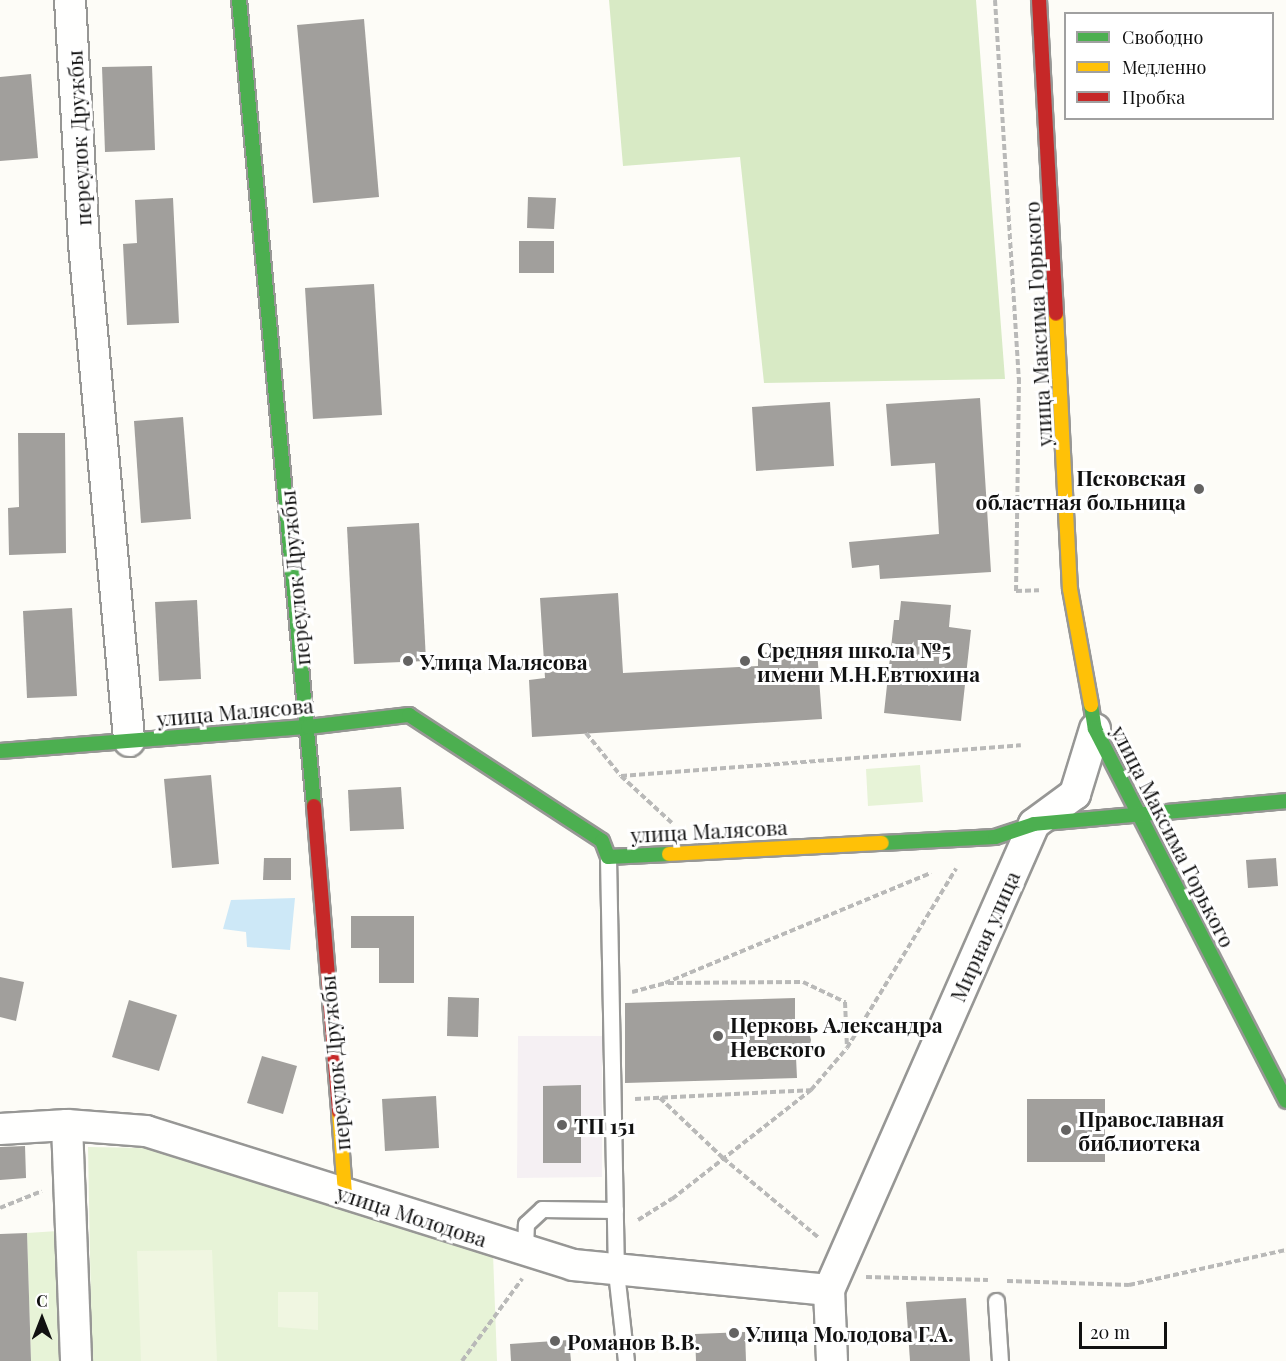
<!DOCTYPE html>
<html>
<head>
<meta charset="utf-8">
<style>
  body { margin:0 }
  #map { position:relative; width:1286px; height:1361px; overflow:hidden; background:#fdfcf7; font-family:"Playfair Display",serif }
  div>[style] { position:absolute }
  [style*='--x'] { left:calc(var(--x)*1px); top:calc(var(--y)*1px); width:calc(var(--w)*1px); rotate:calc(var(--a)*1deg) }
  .industrial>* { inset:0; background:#f5f0f3 }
  .green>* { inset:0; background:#e7f3d7 }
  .forest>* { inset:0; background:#d8eac5 }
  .pitch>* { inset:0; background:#f0f6e1 }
  .water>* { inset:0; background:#cde8f7 }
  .building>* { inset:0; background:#a19f9c }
  .path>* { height:4px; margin-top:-2px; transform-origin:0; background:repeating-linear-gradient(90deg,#b9b9b8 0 6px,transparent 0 9px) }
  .roads { filter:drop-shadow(2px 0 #979795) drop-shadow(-2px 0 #979795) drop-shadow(0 2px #979795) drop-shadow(0 -2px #979795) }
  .lane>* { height:15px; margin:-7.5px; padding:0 7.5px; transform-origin:7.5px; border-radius:7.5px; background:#fffffe }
  .street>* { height:30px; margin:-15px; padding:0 15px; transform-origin:15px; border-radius:15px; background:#fffffe }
  .fast>* { height:14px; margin:-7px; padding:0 7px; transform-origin:7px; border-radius:7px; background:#4caf50 }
  .slow>* { height:14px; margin:-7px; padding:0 7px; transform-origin:7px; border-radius:7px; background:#ffc107 }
  .jam>* { height:14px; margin:-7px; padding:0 7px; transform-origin:7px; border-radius:7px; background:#c62828 }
  .dots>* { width:16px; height:16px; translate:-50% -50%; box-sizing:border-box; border:3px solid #fff; border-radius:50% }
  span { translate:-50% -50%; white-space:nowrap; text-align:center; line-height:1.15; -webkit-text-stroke:6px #fff; paint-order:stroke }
  .street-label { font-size:21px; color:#111 }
  .poi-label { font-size:21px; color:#111; font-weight:700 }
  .right { translate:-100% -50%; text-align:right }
  .left { translate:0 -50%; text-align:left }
  .legend { position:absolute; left:1064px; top:12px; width:210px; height:108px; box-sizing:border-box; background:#fff; border:2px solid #a0a0a0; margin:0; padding:8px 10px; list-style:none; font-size:18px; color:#111 }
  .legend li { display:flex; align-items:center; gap:12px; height:30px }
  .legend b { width:30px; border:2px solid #a0a0a0 }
  .north { position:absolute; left:12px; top:1289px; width:60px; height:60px; -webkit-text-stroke:4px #fff; paint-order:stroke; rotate:0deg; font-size:16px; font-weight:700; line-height:24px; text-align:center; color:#111 }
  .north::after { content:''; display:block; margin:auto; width:21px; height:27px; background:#111; clip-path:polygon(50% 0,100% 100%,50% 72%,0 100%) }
  .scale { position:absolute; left:1079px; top:1322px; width:88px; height:27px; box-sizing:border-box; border:3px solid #111; border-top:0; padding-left:8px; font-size:18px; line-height:21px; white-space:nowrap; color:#111; -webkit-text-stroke:4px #fff; paint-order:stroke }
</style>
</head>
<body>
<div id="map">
  <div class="industrial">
    <div style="clip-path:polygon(518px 1036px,602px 1036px,602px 1177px,517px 1178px)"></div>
  </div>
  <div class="green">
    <div style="clip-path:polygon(920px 765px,923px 802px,868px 806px,866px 769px)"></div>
    <div style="clip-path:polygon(88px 1147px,147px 1148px,493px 1254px,497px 1361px,92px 1361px)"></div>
    <div style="clip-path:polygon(73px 1230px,76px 1361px,31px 1361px,27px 1233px)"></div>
  </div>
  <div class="forest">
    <div style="clip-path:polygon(609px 0,976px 0,1005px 379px,764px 383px,740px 157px,623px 166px)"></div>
  </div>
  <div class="pitch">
    <div style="clip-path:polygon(212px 1250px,217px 1361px,141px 1361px,137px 1251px)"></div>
    <div style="clip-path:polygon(278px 1292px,318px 1292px,318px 1330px,278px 1327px)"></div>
  </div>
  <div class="water">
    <div style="clip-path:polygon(295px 898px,290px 950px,247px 947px,246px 932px,223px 929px,231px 900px)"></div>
  </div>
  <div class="building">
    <div style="clip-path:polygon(364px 19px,379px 197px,313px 203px,297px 25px)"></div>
    <div style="clip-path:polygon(152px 66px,155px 150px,105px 152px,102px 67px)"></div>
    <div style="clip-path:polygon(31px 74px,38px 158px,0 161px,0 77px)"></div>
    <div style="clip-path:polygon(528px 197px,556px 198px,554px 229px,527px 228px)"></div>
    <div style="clip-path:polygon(173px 198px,179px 323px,127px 325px,123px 244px,137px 243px,135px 200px)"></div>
    <div style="clip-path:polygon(519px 241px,554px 241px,554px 273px,519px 273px)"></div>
    <div style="clip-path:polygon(374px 284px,382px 415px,313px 419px,305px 288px)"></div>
    <div style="clip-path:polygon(980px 398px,991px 572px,880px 579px,879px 565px,852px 568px,849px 542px,939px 534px,935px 463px,891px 466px,886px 404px)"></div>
    <div style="clip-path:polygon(830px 402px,834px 466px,756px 471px,752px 407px)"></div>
    <div style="clip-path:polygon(183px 417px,191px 519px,141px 523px,134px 421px)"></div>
    <div style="clip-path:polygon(18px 433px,65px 433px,66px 553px,9px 555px,8px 508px,19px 507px)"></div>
    <div style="clip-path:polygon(419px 523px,426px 661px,354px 664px,347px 527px)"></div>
    <div style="clip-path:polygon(618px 593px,623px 673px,758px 666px,758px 653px,817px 650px,822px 719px,532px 737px,529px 680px,545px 678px,540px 598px)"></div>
    <div style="clip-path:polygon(197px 600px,201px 679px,159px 681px,155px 602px)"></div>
    <div style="clip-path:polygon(901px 601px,951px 605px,949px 627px,971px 630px,961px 721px,884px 713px,894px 620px,899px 620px)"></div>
    <div style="clip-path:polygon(72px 608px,77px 696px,27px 698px,23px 611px)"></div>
    <div style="clip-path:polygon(211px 775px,219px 864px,172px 868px,164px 779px)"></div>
    <div style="clip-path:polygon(401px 787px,404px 829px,350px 831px,348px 790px)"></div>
    <div style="clip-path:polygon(264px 858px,291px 858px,291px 880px,263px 880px)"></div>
    <div style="clip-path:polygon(1276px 858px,1278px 886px,1248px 888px,1246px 860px)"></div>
    <div style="clip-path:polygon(351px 916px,414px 916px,414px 983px,379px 983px,379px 948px,351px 948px)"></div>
    <div style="clip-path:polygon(0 977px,24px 982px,16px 1021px,0 1017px)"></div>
    <div style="clip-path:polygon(448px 997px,479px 998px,478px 1037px,447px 1036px)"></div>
    <div style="clip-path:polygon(795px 998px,795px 1025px,809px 1032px,811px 1040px,809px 1049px,796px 1057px,797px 1078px,625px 1083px,625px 1003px)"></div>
    <div style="clip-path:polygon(129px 1000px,177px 1015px,159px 1071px,112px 1057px)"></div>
    <div style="clip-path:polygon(262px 1056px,297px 1066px,283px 1114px,247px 1103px)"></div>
    <div style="clip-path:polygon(581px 1085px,581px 1163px,543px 1163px,543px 1086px)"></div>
    <div style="clip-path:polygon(436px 1096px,439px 1148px,385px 1151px,382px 1099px)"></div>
    <div style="clip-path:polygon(1027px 1099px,1105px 1099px,1105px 1162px,1027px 1162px)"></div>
    <div style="clip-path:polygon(25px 1146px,26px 1178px,0 1180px,0 1147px)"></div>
    <div style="clip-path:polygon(27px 1233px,31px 1361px,0 1361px,0 1234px)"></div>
    <div style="clip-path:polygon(966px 1298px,970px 1361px,910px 1361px,906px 1302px)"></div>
    <div style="clip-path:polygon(745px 1332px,746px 1361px,696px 1361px,695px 1334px)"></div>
    <div style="clip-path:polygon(569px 1340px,571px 1361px,511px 1361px,510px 1344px)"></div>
  </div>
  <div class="path">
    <div style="--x:995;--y:0;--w:379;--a:86.4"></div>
    <div style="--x:1019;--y:378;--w:213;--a:90.8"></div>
    <div style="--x:1016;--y:591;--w:23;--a:-2"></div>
    <div style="--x:586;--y:733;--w:55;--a:50.9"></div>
    <div style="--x:621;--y:776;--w:69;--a:42.7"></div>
    <div style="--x:621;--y:776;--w:401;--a:-4.4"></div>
    <div style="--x:668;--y:983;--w:135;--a:-0.4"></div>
    <div style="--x:803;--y:982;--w:47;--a:25.5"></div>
    <div style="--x:845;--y:1002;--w:45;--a:87.5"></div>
    <div style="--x:632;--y:992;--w:34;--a:-15"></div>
    <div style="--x:665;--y:983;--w:288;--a:-22.5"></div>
    <div style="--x:660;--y:1098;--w:87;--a:43.6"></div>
    <div style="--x:723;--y:1158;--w:125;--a:39.8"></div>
    <div style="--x:635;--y:1099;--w:175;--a:-2.9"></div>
    <div style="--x:0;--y:1208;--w:45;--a:-22"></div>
    <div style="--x:638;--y:1220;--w:40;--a:-32"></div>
    <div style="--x:672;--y:1199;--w:177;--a:-38.1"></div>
    <div style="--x:811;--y:1090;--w:55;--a:-49.4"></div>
    <div style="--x:847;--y:1048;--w:210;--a:-58.7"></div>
    <div style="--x:866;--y:1277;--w:122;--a:1.4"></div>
    <div style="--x:1007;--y:1281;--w:122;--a:1.9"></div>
    <div style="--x:1129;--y:1285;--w:161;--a:-12.6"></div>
    <div style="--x:462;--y:1361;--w:102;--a:-53.8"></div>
  </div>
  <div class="roads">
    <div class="lane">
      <div style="--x:608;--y:857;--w:415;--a:88.9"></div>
      <div style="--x:616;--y:1272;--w:90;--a:83.6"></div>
      <div style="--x:525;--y:1250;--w:26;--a:-88"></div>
      <div style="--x:526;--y:1224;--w:22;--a:-43"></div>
      <div style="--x:542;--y:1209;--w:73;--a:0.8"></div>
      <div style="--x:996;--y:1301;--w:60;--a:86.2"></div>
    </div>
    <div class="street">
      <div style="--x:70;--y:0;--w:244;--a:86.7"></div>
      <div style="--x:84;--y:244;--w:499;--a:84.8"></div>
      <div style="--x:67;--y:1125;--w:236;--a:87.8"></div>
      <div style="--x:0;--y:1129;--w:67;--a:-3.4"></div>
      <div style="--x:67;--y:1125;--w:79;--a:4.3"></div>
      <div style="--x:146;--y:1131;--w:448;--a:17.4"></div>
      <div style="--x:573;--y:1265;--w:257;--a:5.6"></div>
      <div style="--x:832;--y:1361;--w:71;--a:-92.4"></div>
      <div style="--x:829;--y:1290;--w:509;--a:-66.25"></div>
      <div style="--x:1034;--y:824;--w:51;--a:-36.2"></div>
      <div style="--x:1075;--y:794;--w:68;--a:-72.9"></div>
    </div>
    <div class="fast">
      <div style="--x:239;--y:0;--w:809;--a:84.68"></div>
      <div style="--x:1091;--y:705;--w:24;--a:81"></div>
      <div style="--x:1095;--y:729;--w:418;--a:62.8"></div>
      <div style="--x:0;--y:751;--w:309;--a:-4.5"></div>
      <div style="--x:308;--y:727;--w:102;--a:-6.8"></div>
      <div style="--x:409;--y:715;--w:230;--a:33.1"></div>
      <div style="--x:602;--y:841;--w:17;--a:69"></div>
      <div style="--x:608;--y:857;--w:61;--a:-2.8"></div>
      <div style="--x:882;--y:843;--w:113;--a:-3"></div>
      <div style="--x:995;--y:837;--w:41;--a:-18.4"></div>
      <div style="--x:1034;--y:824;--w:253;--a:-5.2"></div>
    </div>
    <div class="slow">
      <div style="--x:1056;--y:314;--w:275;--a:87.1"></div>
      <div style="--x:1070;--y:589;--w:118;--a:79.7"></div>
      <div style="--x:669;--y:854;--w:213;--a:-3"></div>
      <div style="--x:339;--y:1112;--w:81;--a:85.8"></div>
    </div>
    <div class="jam">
      <div style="--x:1039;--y:0;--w:314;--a:86.9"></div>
      <div style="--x:314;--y:806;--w:307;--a:85.3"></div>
    </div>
  </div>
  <div class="dots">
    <div style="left:1199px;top:489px;background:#646362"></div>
    <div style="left:408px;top:661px;background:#646362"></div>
    <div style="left:745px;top:661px;background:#646362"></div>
    <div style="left:718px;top:1036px;background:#646362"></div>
    <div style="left:562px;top:1125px;background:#646362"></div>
    <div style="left:1066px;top:1130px;background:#646362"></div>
    <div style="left:734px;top:1333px;background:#646362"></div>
    <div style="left:555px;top:1341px;background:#646362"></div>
  </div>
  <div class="street-label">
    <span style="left:78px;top:138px;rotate:-93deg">переулок Дружбы</span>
    <span style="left:1037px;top:324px;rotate:-93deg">улица Максима Горького</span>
    <span style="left:294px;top:578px;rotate:-95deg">переулок Дружбы</span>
    <span style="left:235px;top:711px;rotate:-5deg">улица Малясова</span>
    <span style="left:709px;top:830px;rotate:-3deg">улица Малясова</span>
    <span style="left:1174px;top:836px;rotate:63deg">улица Максима Горького</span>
    <span style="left:984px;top:936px;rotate:-66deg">Мирная улица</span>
    <span style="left:334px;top:1063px;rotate:-95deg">переулок Дружбы</span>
    <span style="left:412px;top:1215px;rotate:18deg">улица Молодова</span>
  </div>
  <div class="poi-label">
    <span class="right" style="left:1186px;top:489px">Псковская<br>областная больница</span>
    <span class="left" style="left:757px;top:661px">Средняя школа №5<br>имени М.Н.Евтюхина</span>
    <span class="left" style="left:420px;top:661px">Улица Малясова</span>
    <span class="left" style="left:730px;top:1036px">Церковь Александра<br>Невского</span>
    <span class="left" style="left:1078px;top:1130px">Православная<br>библиотека</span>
    <span class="left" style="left:574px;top:1125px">ТП 151</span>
    <span class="left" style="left:746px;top:1333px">Улица Молодова Г.А.</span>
    <span class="left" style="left:567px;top:1341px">Романов В.В.</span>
  </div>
  <ul class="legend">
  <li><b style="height:8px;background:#4caf50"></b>Свободно</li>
  <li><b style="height:8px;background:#ffc107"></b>Медленно</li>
  <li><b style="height:8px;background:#c62828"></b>Пробка</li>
  </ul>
  <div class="north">С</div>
  <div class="scale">20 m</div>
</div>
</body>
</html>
